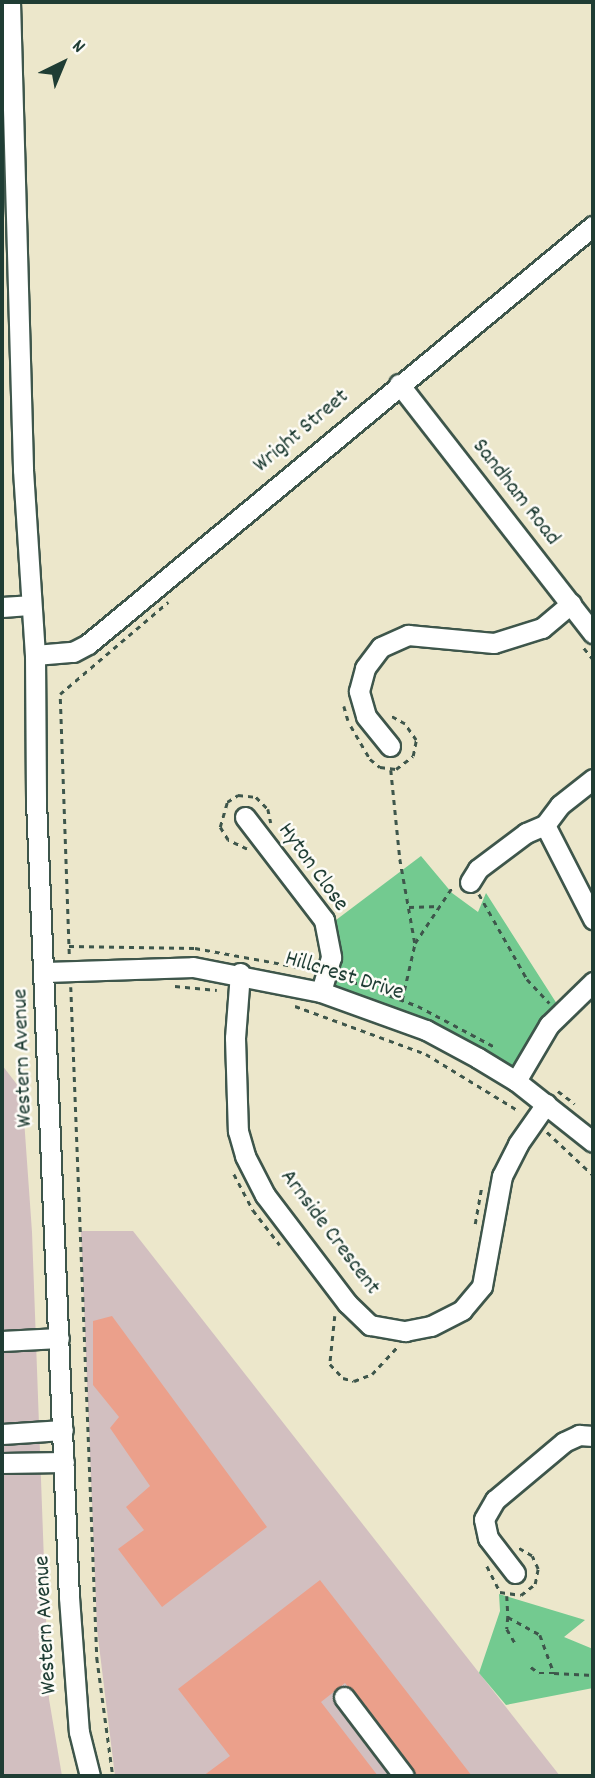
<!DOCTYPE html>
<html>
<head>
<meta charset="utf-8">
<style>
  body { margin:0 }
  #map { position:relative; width:595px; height:1778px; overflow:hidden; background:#ece7cb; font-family:Dekko,sans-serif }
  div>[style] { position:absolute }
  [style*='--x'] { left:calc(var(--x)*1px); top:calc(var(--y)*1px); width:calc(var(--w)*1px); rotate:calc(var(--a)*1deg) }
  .industrial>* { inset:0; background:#d2bfc0 }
  .green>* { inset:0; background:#73ca90 }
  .building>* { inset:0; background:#eba08b }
  .path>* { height:2.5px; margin-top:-1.25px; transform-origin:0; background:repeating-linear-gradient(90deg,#3e564b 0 5px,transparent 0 10px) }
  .roads { filter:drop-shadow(2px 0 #3e564b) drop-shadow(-2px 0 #3e564b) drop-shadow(0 2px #3e564b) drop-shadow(0 -2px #3e564b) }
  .minor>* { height:19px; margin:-9.5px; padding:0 9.5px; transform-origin:9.5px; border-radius:9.5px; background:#fff }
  span { translate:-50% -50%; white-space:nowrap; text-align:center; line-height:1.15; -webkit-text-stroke:5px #fdfcf7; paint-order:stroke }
  .street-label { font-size:23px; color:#1f3d34 }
  .frame { position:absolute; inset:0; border:4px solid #1f3d34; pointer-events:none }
  .north { position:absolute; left:28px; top:28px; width:70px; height:70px; -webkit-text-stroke:5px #fdfcf7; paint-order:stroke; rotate:43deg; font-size:19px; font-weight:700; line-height:28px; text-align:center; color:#1f3d34 }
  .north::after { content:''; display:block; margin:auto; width:24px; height:32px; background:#1f3d34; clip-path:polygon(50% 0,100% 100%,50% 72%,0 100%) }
</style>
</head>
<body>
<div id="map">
  <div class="industrial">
    <div style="clip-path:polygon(2px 1065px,22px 1091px,32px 1232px,49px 1699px,62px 1776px,2px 1776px)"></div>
    <div style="clip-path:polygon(81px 1231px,133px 1231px,560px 1776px,115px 1776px,97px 1629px)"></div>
  </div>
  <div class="green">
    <div style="clip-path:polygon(421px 856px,452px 893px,478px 912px,486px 893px,557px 1004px,513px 1070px,434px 1022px,332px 985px,341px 953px,336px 920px)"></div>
    <div style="clip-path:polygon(499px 1594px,585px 1620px,564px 1637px,593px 1649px,593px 1688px,506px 1705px,479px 1673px,500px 1611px)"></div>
  </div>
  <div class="building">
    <div style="clip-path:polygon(112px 1316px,267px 1527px,162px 1607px,118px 1549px,144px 1530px,126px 1507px,150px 1486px,110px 1428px,119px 1417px,93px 1385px,93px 1321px)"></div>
    <div style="clip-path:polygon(320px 1580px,472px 1776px,417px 1776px,345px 1683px,321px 1702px,378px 1776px,203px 1776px,230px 1756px,178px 1689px)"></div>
  </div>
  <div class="path">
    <div style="--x:584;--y:648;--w:14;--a:51"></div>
    <div style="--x:344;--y:706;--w:15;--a:74"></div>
    <div style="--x:351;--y:726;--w:38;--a:60"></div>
    <div style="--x:370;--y:759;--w:13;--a:39"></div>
    <div style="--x:380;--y:767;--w:16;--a:7"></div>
    <div style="--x:396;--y:769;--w:21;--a:-37"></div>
    <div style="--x:413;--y:756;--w:16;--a:-79"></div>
    <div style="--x:416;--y:740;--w:19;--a:-125"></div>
    <div style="--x:405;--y:724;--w:18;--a:-151"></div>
    <div style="--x:391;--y:770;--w:89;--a:84.2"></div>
    <div style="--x:400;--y:859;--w:85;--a:79.9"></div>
    <div style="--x:247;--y:849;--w:21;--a:-155"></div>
    <div style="--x:228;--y:840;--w:15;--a:-122"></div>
    <div style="--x:220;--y:827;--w:26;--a:-74"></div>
    <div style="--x:227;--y:802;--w:13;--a:-32"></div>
    <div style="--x:238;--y:795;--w:18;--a:6"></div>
    <div style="--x:256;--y:797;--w:17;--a:45"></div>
    <div style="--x:268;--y:809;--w:14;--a:78"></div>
    <div style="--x:479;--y:894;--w:98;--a:60.5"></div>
    <div style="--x:527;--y:979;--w:33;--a:47"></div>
    <div style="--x:409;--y:907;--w:31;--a:-2"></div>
    <div style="--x:69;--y:946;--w:126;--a:0.9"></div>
    <div style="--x:195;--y:948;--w:116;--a:10.4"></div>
    <div style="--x:69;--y:954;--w:260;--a:-92"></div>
    <div style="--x:60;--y:694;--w:142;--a:-40.4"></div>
    <div style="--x:343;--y:978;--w:80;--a:20.5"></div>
    <div style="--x:418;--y:1006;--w:87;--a:28"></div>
    <div style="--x:175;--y:986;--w:42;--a:5.4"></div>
    <div style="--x:71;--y:987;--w:672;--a:87.78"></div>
    <div style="--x:97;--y:1658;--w:119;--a:82.3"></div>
    <div style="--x:402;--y:1000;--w:58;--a:-77.2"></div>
    <div style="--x:415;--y:943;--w:69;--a:-56.3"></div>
    <div style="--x:295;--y:1006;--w:140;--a:20.1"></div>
    <div style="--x:426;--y:1054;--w:109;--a:31.5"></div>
    <div style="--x:558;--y:1091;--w:21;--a:37"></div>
    <div style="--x:547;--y:1132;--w:63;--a:43.1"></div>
    <div style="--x:234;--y:1174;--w:41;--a:62.2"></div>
    <div style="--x:253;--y:1210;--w:44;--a:52.4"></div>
    <div style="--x:475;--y:1224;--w:36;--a:-80"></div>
    <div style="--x:335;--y:1316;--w:48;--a:95.9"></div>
    <div style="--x:330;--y:1364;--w:19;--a:47"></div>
    <div style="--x:343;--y:1378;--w:11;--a:15"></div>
    <div style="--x:354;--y:1381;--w:19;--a:-21"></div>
    <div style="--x:372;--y:1374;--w:37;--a:-47"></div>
    <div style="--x:487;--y:1566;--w:29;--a:63"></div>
    <div style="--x:500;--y:1592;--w:21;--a:8"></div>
    <div style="--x:521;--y:1595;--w:18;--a:-38"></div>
    <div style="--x:535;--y:1584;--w:15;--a:-79"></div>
    <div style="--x:538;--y:1569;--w:14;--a:-115"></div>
    <div style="--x:532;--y:1556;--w:16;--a:-150"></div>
    <div style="--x:507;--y:1596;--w:21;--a:87"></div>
    <div style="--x:508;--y:1617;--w:37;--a:29"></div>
    <div style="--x:540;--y:1635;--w:40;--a:69.8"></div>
    <div style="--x:554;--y:1673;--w:39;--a:3"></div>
    <div style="--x:508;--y:1617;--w:12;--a:95"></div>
    <div style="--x:507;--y:1629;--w:16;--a:60"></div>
    <div style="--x:531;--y:1667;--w:10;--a:37"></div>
    <div style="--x:539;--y:1673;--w:15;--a:0"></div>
  </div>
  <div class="roads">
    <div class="minor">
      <div style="--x:10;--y:2;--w:468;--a:88.4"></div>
      <div style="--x:23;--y:470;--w:185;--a:86.3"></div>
      <div style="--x:35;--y:655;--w:146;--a:89.6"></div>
      <div style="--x:36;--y:801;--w:797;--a:87.63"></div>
      <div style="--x:69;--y:1597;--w:135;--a:85.8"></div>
      <div style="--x:79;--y:1732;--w:45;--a:76"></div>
      <div style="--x:399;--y:384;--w:316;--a:52.1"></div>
      <div style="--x:2;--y:607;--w:27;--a:-4"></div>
      <div style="--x:35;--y:655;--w:38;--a:-5"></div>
      <div style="--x:73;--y:652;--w:17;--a:-28"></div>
      <div style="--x:88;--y:644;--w:656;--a:-39.62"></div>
      <div style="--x:390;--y:746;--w:38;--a:-129"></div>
      <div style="--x:366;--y:716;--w:26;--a:-106"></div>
      <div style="--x:359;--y:691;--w:24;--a:-75"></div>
      <div style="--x:365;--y:668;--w:26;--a:-53"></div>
      <div style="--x:381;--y:647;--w:30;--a:-24"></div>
      <div style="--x:408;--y:635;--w:86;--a:5.3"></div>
      <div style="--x:494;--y:643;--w:50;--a:-17.4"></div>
      <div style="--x:542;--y:628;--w:38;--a:-40"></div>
      <div style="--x:245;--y:817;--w:130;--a:52.5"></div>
      <div style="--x:324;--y:920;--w:38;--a:79"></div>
      <div style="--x:331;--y:957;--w:36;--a:106"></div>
      <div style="--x:545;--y:825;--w:106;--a:62.9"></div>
      <div style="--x:470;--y:882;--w:15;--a:-58"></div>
      <div style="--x:478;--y:869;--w:60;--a:-36.9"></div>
      <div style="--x:526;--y:833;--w:21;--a:-23"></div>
      <div style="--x:545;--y:825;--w:25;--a:-53"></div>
      <div style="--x:560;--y:805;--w:42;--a:-38.2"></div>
      <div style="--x:46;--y:972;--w:147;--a:-1.9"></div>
      <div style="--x:193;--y:967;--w:130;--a:11.1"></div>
      <div style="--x:321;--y:992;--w:112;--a:19.9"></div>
      <div style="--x:426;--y:1030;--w:59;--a:28.3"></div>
      <div style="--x:478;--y:1058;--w:44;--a:31.2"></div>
      <div style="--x:516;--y:1081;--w:98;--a:38.4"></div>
      <div style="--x:240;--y:973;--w:65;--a:94.4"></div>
      <div style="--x:235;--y:1038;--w:93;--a:88.2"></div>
      <div style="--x:238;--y:1131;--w:26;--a:74"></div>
      <div style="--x:245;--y:1156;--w:44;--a:62.9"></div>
      <div style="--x:265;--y:1195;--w:136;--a:52.8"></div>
      <div style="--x:347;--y:1303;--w:32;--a:44"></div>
      <div style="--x:370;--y:1325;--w:36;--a:10"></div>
      <div style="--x:405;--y:1331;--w:26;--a:-11"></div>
      <div style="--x:431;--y:1326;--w:35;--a:-27"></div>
      <div style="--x:462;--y:1310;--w:31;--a:-50"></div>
      <div style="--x:482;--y:1286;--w:112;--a:-79.7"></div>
      <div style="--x:502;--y:1176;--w:36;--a:-63"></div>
      <div style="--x:518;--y:1144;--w:49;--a:-55"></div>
      <div style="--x:516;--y:1081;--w:65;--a:-59.5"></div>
      <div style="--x:549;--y:1025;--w:62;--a:-44.3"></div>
      <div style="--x:2;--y:1341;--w:57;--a:-3"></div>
      <div style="--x:2;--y:1434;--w:61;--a:-3.8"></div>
      <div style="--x:2;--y:1463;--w:62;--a:-0.9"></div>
      <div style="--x:515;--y:1573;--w:44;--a:-127.6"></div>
      <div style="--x:488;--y:1538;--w:19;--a:-102"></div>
      <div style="--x:484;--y:1519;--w:22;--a:-60"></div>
      <div style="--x:495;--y:1500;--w:90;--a:-40"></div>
      <div style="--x:564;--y:1442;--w:17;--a:-25"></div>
      <div style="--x:579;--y:1435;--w:14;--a:4"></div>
      <div style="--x:344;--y:1697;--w:99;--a:52.8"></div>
    </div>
  </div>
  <div class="street-label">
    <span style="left:302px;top:432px;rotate:-40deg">Wright Street</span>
    <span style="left:515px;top:493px;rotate:52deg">Sandham Road</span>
    <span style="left:312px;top:868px;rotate:54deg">Hyton Close</span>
    <span style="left:344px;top:977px;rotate:17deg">Hillcrest Drive</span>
    <span style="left:24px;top:1058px;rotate:-92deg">Western Avenue</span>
    <span style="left:329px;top:1233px;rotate:53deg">Arnside Crescent</span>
    <span style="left:47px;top:1625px;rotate:-93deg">Western Avenue</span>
  </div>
  <div class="frame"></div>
  <div class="north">N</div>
</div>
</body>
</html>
